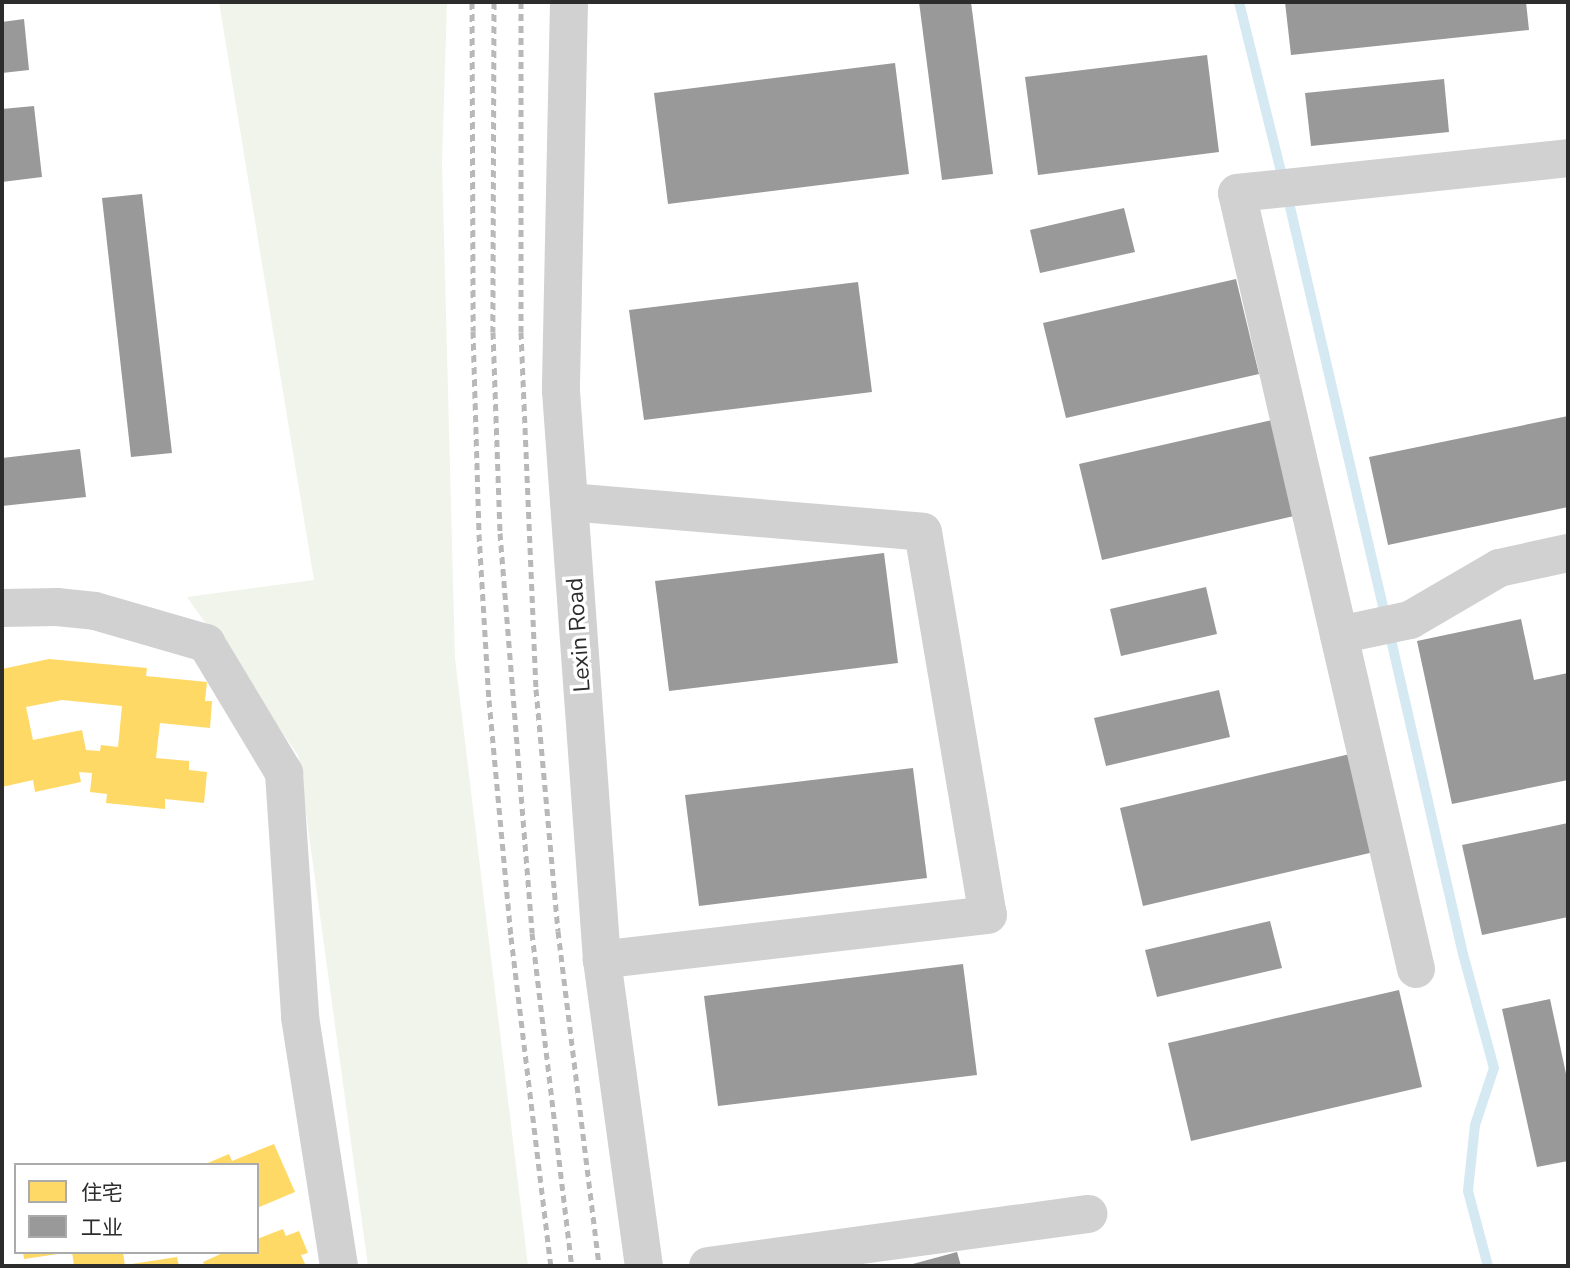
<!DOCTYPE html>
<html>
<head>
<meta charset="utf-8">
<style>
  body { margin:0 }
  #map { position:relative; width:1570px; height:1268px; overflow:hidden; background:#fff; font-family:"Nunito Sans","Noto Sans SC",sans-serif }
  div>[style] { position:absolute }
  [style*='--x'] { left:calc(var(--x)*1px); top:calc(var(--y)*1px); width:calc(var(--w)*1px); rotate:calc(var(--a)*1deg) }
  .green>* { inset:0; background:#f0f4ea }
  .homes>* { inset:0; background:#ffd966 }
  .industry>* { inset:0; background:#999 }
  .stream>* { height:10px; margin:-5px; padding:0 5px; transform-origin:5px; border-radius:5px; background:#d5e9f2 }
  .minor>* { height:38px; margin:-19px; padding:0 19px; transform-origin:19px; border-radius:19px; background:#d1d1d1 }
  .rail>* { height:5px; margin-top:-2.5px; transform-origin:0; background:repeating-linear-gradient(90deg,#b8b8b8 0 7px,transparent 0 12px) }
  span { translate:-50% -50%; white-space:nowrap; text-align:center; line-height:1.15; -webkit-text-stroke:7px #fff; paint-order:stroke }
  .street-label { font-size:23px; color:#2c2c2c }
  .frame { position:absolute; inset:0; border:4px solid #2c2c2c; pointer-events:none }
  .legend { position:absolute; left:14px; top:1163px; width:245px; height:91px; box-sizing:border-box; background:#fff; border:2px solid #ababab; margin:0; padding:9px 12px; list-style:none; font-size:21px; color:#2c2c2c }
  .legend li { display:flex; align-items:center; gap:14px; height:35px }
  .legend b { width:35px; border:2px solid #ababab }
</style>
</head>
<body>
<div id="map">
  <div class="green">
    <div style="clip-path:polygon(219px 2px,447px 2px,442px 162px,455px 658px,528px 1266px,368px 1266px,298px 755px,187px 597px,314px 580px)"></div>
  </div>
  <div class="homes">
    <div style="clip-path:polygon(evenodd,49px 659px,147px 668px,146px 676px,207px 682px,205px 701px,212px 701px,210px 728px,160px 723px,156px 758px,189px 761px,189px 770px,207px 772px,204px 803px,165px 799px,165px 809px,106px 803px,107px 794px,90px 792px,92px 773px,79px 772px,81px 782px,35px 792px,33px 780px,2px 787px,2px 669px,49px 659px,62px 700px,122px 706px,118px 747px,101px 745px,100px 751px,86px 750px,82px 730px,33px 740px,26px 707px,62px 700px)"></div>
    <div style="clip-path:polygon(274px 1144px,295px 1192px,257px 1208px,257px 1165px,203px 1165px,229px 1154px,232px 1161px)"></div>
    <div style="clip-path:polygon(283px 1229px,286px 1236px,299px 1231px,308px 1253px,301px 1255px,306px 1266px,205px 1266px,203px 1262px,225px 1252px,257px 1252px,257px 1239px)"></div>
    <div style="clip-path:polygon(23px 1252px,58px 1252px,58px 1254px,24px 1259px)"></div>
    <div style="clip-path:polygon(72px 1252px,123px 1252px,125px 1266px,74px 1266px)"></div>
    <div style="clip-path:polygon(177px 1257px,179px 1266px,125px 1266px,125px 1265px)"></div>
  </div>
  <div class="industry">
    <div style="clip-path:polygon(919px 2px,971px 2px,993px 174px,942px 180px)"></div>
    <div style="clip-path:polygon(1285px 2px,1526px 2px,1529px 30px,1291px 55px)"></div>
    <div style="clip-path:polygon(24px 19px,29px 70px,2px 73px,2px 22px)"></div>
    <div style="clip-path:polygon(1207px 55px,1219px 152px,1038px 175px,1025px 77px)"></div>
    <div style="clip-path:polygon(895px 63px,909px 174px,668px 204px,654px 93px)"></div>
    <div style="clip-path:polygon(1444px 79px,1449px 132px,1311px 146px,1305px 93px)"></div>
    <div style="clip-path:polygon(34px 106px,42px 177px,2px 182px,2px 109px)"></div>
    <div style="clip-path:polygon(142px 194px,172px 453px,131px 457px,102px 198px)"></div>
    <div style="clip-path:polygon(1124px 208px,1135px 252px,1040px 273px,1030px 230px)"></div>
    <div style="clip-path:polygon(1236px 279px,1259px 374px,1066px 418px,1043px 323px)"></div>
    <div style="clip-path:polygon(858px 282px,872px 392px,644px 420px,629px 310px)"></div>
    <div style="clip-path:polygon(1568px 416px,1568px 507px,1388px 545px,1369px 457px)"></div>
    <div style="clip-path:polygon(1272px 420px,1294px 516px,1102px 560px,1079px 464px)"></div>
    <div style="clip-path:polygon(80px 449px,86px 497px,2px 506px,2px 458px)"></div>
    <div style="clip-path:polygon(884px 553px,898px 663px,669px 691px,655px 581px)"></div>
    <div style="clip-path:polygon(1206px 587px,1217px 634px,1121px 656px,1110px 609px)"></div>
    <div style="clip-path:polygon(1521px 619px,1534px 680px,1568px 673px,1568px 780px,1452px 804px,1417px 641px)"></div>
    <div style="clip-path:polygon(1219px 690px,1230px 737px,1106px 766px,1094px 718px)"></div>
    <div style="clip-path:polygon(1350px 754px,1374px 852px,1143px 906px,1120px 808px)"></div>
    <div style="clip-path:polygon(913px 768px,927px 878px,699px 906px,685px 795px)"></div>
    <div style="clip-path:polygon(1568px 823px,1568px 917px,1482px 935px,1462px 845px)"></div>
    <div style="clip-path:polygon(1270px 921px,1282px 968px,1157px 997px,1145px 950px)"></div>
    <div style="clip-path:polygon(963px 964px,977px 1075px,718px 1106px,704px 996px)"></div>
    <div style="clip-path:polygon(1399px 990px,1422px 1087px,1191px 1141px,1168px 1043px)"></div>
    <div style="clip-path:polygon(1550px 999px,1568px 1083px,1568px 1161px,1537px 1167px,1502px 1009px)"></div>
    <div style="clip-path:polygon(957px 1252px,961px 1266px,909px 1266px,909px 1265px)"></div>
  </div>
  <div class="stream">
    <div style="--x:1239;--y:2;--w:183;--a:76.1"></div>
    <div style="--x:1287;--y:194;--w:433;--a:76.9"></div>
    <div style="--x:1389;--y:631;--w:331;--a:77.1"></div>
    <div style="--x:1463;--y:954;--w:118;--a:74.8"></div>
    <div style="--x:1494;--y:1068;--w:60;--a:108.4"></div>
    <div style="--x:1475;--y:1125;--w:66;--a:96.1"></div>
    <div style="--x:1468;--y:1191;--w:78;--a:75.1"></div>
  </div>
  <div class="minor">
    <div style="--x:569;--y:2;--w:389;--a:91.2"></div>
    <div style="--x:561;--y:391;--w:570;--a:85.88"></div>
    <div style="--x:602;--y:960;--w:309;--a:82.2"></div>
    <div style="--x:569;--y:502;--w:355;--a:4.8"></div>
    <div style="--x:923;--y:532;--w:388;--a:80.4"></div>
    <div style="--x:988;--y:915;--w:389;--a:173.4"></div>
    <div style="--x:2;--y:608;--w:55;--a:-1"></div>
    <div style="--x:57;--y:607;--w:38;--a:6"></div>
    <div style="--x:95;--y:611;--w:116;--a:16.1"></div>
    <div style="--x:206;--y:643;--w:152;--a:59"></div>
    <div style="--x:284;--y:773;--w:245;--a:86.2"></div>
    <div style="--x:300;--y:1017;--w:252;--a:81.1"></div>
    <div style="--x:1339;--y:635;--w:73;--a:-11.9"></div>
    <div style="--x:1410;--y:620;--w:103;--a:-30.3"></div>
    <div style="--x:1499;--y:568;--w:71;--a:-12.3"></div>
    <div style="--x:1416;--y:969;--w:796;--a:-102.99"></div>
    <div style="--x:1237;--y:193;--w:333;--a:-6"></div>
    <div style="--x:708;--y:1266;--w:384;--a:-7.8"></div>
  </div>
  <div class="rail">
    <div style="--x:472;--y:2;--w:329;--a:89.8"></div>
    <div style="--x:473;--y:331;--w:203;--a:88.3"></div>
    <div style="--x:479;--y:534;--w:166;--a:86.6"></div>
    <div style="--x:489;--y:700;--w:238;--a:84.7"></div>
    <div style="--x:511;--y:937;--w:331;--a:83.1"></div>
    <div style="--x:494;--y:2;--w:330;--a:90.2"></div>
    <div style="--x:493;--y:332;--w:201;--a:88"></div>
    <div style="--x:500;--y:533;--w:401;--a:85.4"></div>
    <div style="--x:532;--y:933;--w:335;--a:83.2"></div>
    <div style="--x:521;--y:2;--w:330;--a:90"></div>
    <div style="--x:521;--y:332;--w:357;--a:87.6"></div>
    <div style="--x:536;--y:689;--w:243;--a:84.8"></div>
    <div style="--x:558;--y:931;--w:337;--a:83"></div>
  </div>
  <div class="street-label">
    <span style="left:579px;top:635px;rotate:-94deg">Lexin Road</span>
  </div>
  <div class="frame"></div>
  <ul class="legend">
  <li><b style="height:19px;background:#ffd966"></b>住宅</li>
  <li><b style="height:19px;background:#999"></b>工业</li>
  </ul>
</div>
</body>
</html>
